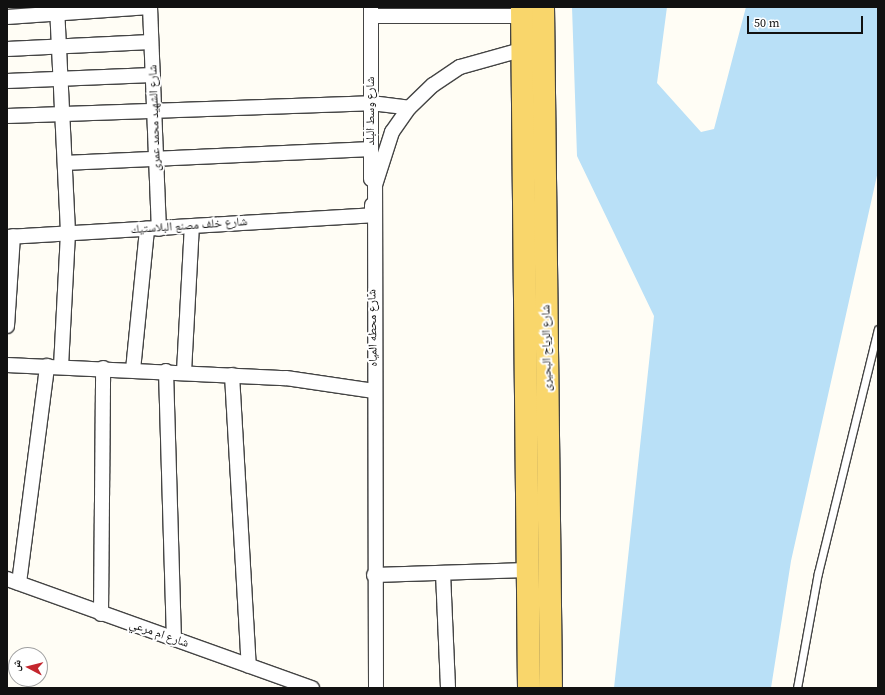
<!DOCTYPE html>
<html>
<head>
<meta charset="utf-8">
<style>
  body { margin:0 }
  #map { position:relative; width:885px; height:695px; overflow:hidden; background:#fffdf5; font-family:"Source Serif 4","Noto Naskh Arabic",serif }
  div>[style] { position:absolute }
  [style*='--x'] { left:calc(var(--x)*1px); top:calc(var(--y)*1px); width:calc(var(--w)*1px); rotate:calc(var(--a)*1deg) }
  .water>* { inset:0; background:#b9e0f7 }
  .roads { filter:drop-shadow(1px 0 #444) drop-shadow(-1px 0 #444) drop-shadow(0 1px #444) drop-shadow(0 -1px #444) }
  .service>* { height:7px; margin:-3.5px; padding:0 3.5px; transform-origin:3.5px; border-radius:3.5px; background:#fff }
  .minor>* { height:14px; margin:-7px; padding:0 7px; transform-origin:7px; border-radius:7px; background:#fff }
  .primary>* { height:22px; margin:-11px; padding:0 11px; transform-origin:11px; border-radius:11px; background:#f9d66b }
  span { translate:-50% -50%; white-space:nowrap; text-align:center; line-height:1.15; -webkit-text-stroke:4px #fff; paint-order:stroke }
  .street-label { font-size:12px; color:#111 }
  .frame { position:absolute; inset:0; border:8px solid #111; pointer-events:none }
  .north { position:absolute; left:8px; top:647px; width:40px; height:40px; box-sizing:border-box; background:#fff; border:1px solid #a0a0a0; border-radius:50%; rotate:277deg; font-size:11px; font-weight:700; line-height:16px; text-align:center; color:#111 }
  .north::after { content:''; display:block; margin:auto; width:14px; height:18px; background:#c4262e; clip-path:polygon(50% 0,100% 100%,50% 72%,0 100%) }
  .scale { position:absolute; left:747px; top:16px; width:116px; height:18px; box-sizing:border-box; border:2px solid #111; border-top:0; padding-left:5px; font-size:12px; line-height:14px; white-space:nowrap; color:#111; -webkit-text-stroke:3px #fff; paint-order:stroke }
</style>
</head>
<body>
<div id="map">
  <div class="water">
    <div style="clip-path:polygon(572px 7px,667px 7px,657px 83px,701px 132px,714px 129px,746px 7px,878px 7px,878px 171px,791px 561px,771px 688px,614px 688px,654px 316px,577px 156px)"></div>
  </div>
  <div class="roads">
    <div class="service">
      <div style="--x:797;--y:688;--w:117;--a:-79.7"></div>
      <div style="--x:818;--y:573;--w:251;--a:-76.2"></div>
    </div>
    <div class="minor">
      <div style="--x:57;--y:7;--w:226;--a:87.2"></div>
      <div style="--x:68;--y:233;--w:134;--a:93"></div>
      <div style="--x:150;--y:7;--w:222;--a:87.7"></div>
      <div style="--x:371;--y:7;--w:172;--a:90"></div>
      <div style="--x:371;--y:16;--w:152;--a:0"></div>
      <div style="--x:7;--y:17;--w:143;--a:-4"></div>
      <div style="--x:7;--y:49;--w:144;--a:-2.8"></div>
      <div style="--x:7;--y:81;--w:146;--a:-2.4"></div>
      <div style="--x:7;--y:116;--w:364;--a:-2"></div>
      <div style="--x:371;--y:103;--w:38;--a:7"></div>
      <div style="--x:65;--y:163;--w:306;--a:-2.6"></div>
      <div style="--x:7;--y:237;--w:366;--a:-3.4"></div>
      <div style="--x:372;--y:215;--w:10;--a:-90"></div>
      <div style="--x:7;--y:326;--w:90;--a:-86.2"></div>
      <div style="--x:7;--y:365;--w:279;--a:2.7"></div>
      <div style="--x:286;--y:378;--w:89;--a:8.4"></div>
      <div style="--x:133;--y:370;--w:142;--a:-84.3"></div>
      <div style="--x:166;--y:371;--w:268;--a:88.3"></div>
      <div style="--x:184;--y:372;--w:146;--a:-86.9"></div>
      <div style="--x:232;--y:375;--w:291;--a:86.7"></div>
      <div style="--x:443;--y:573;--w:115;--a:87.5"></div>
      <div style="--x:374;--y:575;--w:154;--a:-1.9"></div>
      <div style="--x:7;--y:579;--w:324;--a:19.7"></div>
      <div style="--x:19;--y:583;--w:219;--a:-82.6"></div>
      <div style="--x:101;--y:614;--w:246;--a:-89.5"></div>
      <div style="--x:376;--y:688;--w:503;--a:-90.11"></div>
      <div style="--x:375;--y:185;--w:56;--a:-72.2"></div>
      <div style="--x:392;--y:132;--w:29;--a:-55"></div>
      <div style="--x:409;--y:108;--w:33;--a:-44"></div>
      <div style="--x:433;--y:85;--w:32;--a:-34"></div>
      <div style="--x:460;--y:67;--w:66;--a:-15.7"></div>
    </div>
    <div class="primary">
      <div style="--x:522;--y:7;--w:681;--a:89.41"></div>
      <div style="--x:543;--y:7;--w:681;--a:89.33"></div>
    </div>
  </div>
  <div class="street-label">
    <span style="left:371px;top:111px;rotate:-90deg">شارع وسط البلد</span>
    <span style="left:155px;top:118px;rotate:-92deg">شارع الشهيد محمد عمرى</span>
    <span style="left:189px;top:226px;rotate:-4deg">شارع خلف مصنع البلاستيك</span>
    <span style="left:373px;top:328px;rotate:-91deg">شارع محطه المياه</span>
    <span style="left:547px;top:348px;rotate:-91deg">شارع الرياح البحيرى</span>
    <span style="left:159px;top:634px;rotate:19deg">شارع ام مرعي</span>
  </div>
  <div class="frame"></div>
  <div class="north">ش</div>
  <div class="scale">50 m</div>
</div>
</body>
</html>
